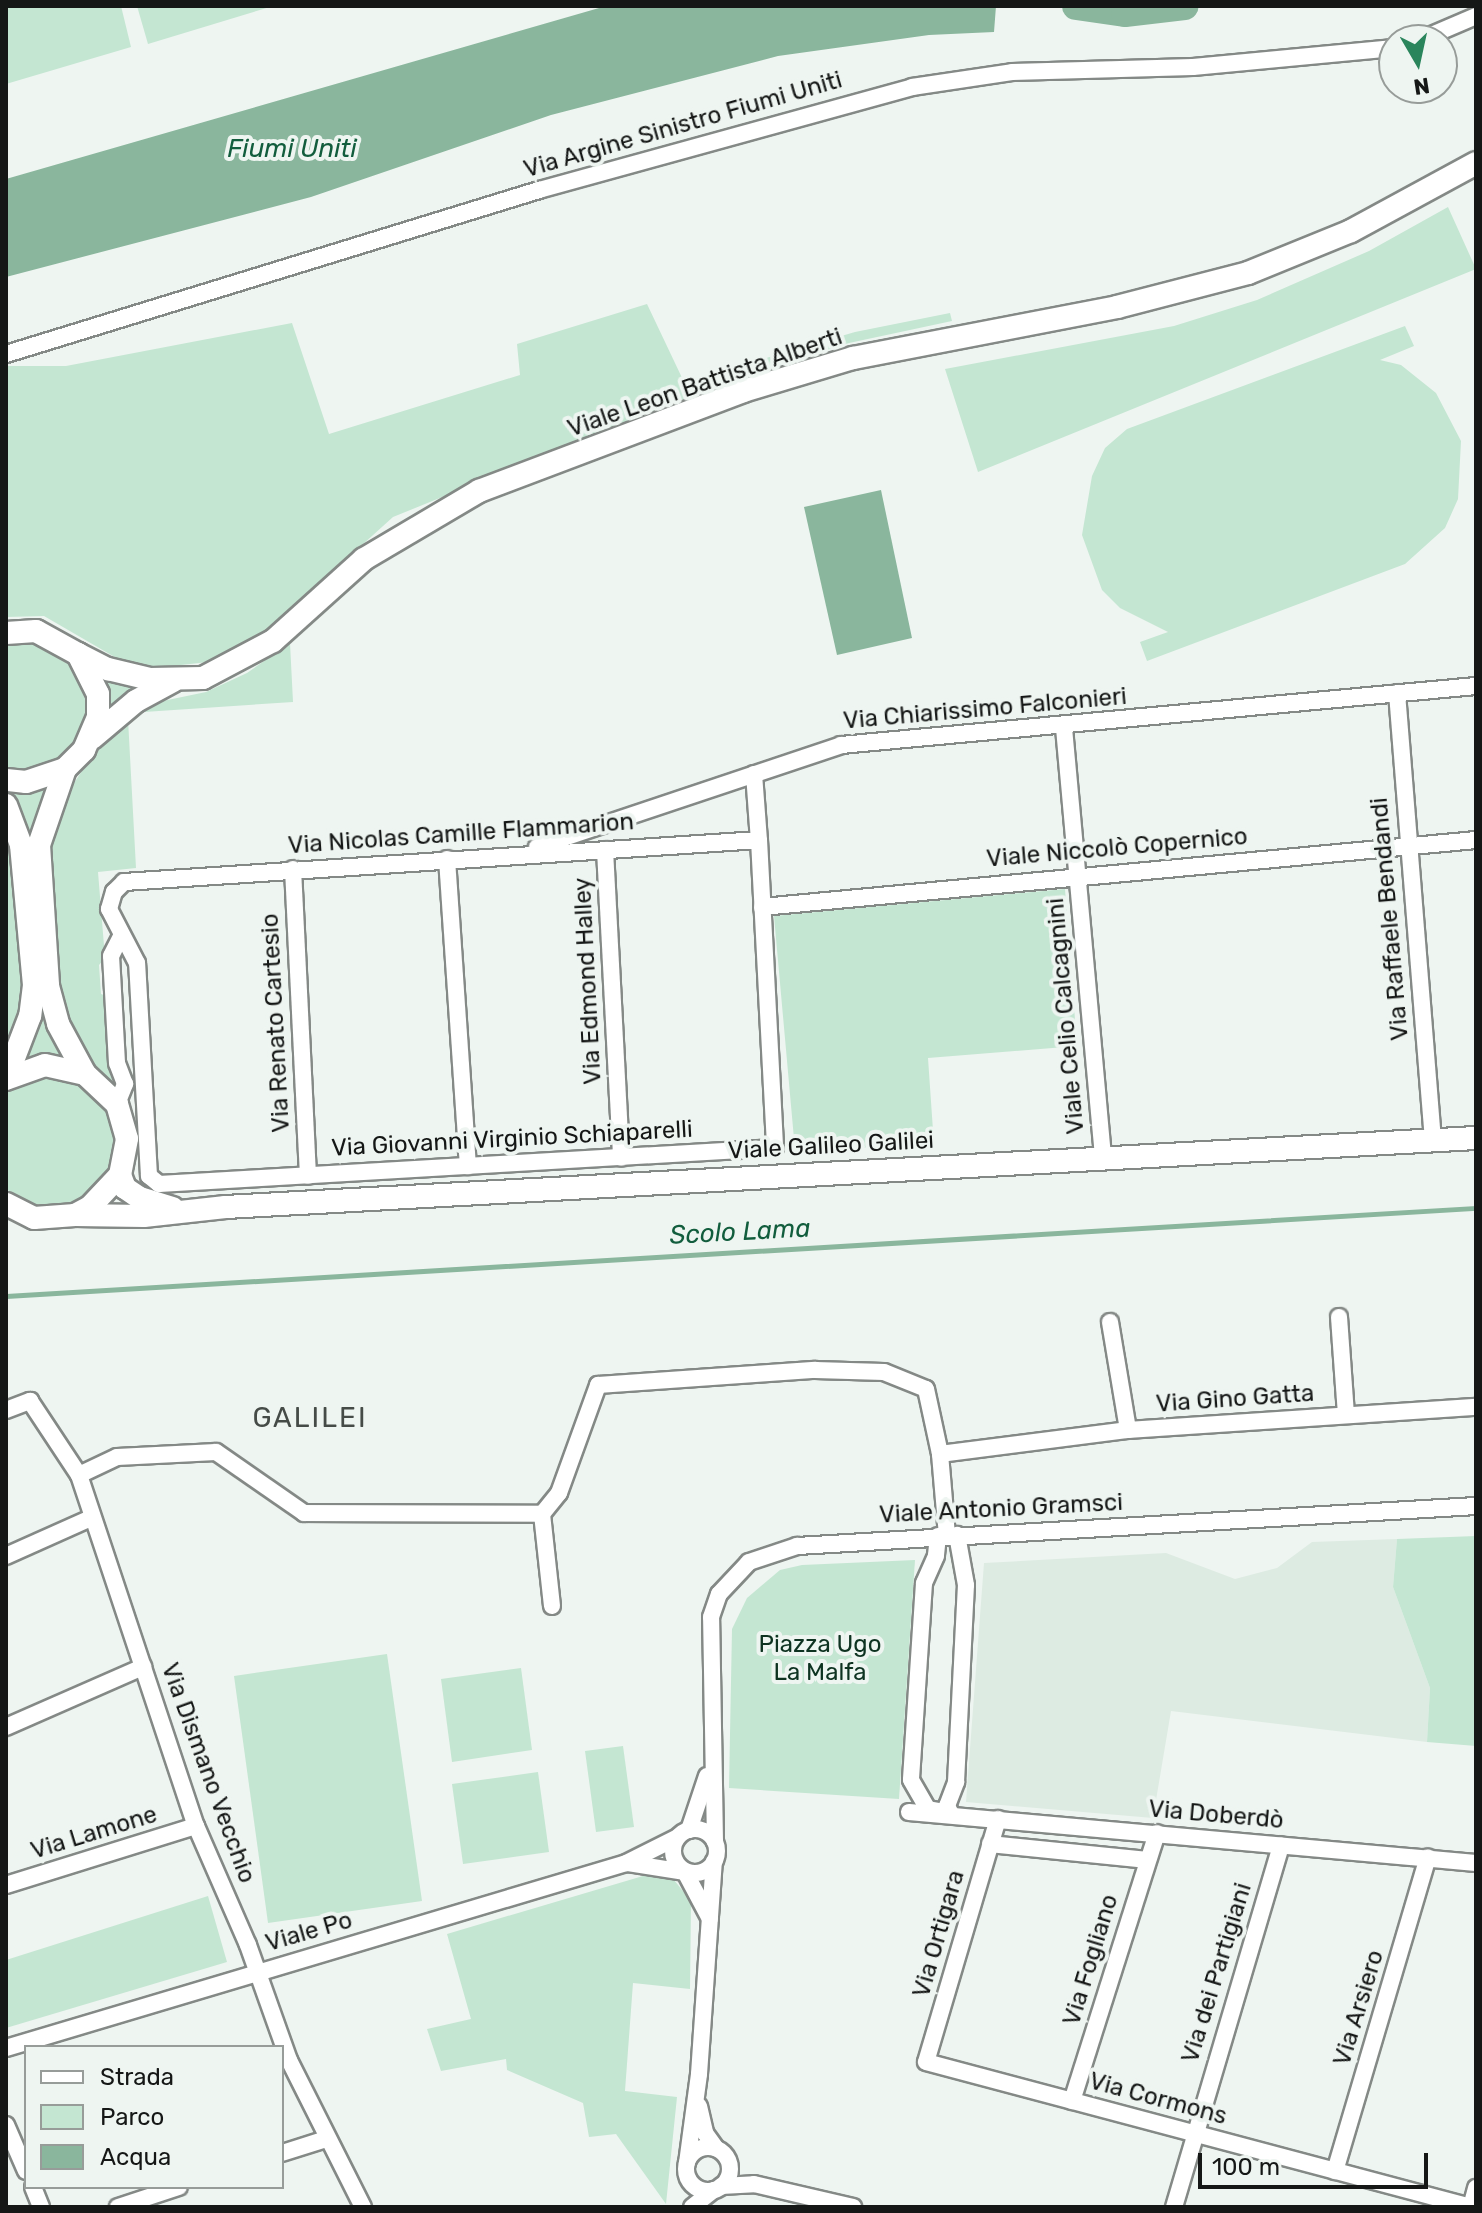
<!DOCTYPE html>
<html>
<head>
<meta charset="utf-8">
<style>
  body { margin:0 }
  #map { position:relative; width:1482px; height:2213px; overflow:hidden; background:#eef5f1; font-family:Rubik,sans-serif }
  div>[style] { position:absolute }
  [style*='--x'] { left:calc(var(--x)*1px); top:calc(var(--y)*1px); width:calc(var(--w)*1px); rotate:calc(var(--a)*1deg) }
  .built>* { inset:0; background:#ddebe2 }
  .green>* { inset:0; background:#c4e6d2 }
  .water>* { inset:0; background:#8ab69d }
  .stream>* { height:5px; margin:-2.5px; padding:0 2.5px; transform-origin:2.5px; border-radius:2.5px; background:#8ab69d }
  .river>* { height:28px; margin:-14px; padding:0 14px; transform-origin:14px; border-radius:14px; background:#8ab69d }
  .roads { filter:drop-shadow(2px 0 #848986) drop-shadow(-2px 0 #848986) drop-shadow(0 2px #848986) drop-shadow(0 -2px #848986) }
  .street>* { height:16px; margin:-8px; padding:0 8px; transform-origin:8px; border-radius:8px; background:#fff }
  .street>.ring { margin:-8px; padding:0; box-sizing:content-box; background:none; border:16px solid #fff; border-radius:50% }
  .secondary>* { height:22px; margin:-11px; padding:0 11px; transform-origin:11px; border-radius:11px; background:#fff }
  span { translate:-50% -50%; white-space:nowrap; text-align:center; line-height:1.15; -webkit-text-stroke:8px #eef5f1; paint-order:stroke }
  .street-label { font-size:24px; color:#151716 }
  .park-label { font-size:24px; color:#0e3321 }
  .water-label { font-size:26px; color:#125d3d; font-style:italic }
  .quarter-label { font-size:28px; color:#454b47; letter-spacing:2px }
  .frame { position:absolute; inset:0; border:8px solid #151716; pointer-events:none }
  .legend { position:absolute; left:24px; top:2045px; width:260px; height:144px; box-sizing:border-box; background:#eef5f1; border:2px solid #979c99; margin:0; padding:10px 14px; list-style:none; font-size:24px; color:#151716 }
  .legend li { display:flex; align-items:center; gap:16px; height:40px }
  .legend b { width:40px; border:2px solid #979c99 }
  .north { position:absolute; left:1378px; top:24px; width:80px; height:80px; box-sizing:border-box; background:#eef5f1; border:2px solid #979c99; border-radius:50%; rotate:171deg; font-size:22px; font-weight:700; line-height:32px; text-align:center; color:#151716 }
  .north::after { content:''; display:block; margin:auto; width:28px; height:36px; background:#2a855c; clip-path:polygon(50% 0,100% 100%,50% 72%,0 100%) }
  .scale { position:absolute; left:1198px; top:2153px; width:230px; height:36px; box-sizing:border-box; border:4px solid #151716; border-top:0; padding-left:10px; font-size:24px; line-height:28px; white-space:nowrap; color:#151716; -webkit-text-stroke:6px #eef5f1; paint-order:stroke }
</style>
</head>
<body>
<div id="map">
  <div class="built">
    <div style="clip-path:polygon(1397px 1539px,1393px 1587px,1430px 1688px,1427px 1742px,1171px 1711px,1153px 1818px,966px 1802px,984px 1563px,1166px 1553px,1235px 1579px,1277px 1568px,1312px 1542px)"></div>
  </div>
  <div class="green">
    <div style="clip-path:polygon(6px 6px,121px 6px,131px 47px,6px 84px)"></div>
    <div style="clip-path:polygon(137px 6px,273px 6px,148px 44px)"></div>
    <div style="clip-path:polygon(1448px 207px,1476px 269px,978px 472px,945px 369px,1174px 326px,1257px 300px,1369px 251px)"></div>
    <div style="clip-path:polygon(647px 304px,684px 382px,855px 332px,950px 313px,952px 321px,849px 343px,731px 380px,393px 517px,268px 630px,208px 662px,154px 668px,125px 663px,44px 616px,6px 617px,6px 366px,66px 366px,292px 323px,329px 434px,520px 375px,517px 344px)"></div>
    <div style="clip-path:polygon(1405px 326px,1414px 346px,1380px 360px,1401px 365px,1436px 393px,1461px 441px,1458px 499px,1445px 528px,1405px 564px,1147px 661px,1140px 642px,1168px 632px,1120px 608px,1102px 590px,1082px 535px,1092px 476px,1105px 448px,1127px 429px)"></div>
    <div style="clip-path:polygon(23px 639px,44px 643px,77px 668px,89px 708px,74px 747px,59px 761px,17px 772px,6px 769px,6px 642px)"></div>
    <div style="clip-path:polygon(290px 643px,293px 702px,144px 712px,158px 702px,206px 692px,247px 673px)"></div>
    <div style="clip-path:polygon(100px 672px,147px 685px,105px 717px)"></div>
    <div style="clip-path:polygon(128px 719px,136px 868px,98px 872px,105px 958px,99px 965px,101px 994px,109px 997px,111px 1009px,104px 1015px,115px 1087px,87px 1057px,60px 1006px,44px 860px,57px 808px,105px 737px)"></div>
    <div style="clip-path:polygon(46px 787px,49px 790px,30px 839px,7px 791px)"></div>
    <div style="clip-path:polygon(6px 831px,12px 844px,27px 1006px,6px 1054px)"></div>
    <div style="clip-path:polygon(1065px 889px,1077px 1046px,928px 1058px,934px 1145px,795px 1150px,774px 916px)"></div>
    <div style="clip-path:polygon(39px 1016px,45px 1016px,68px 1059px,22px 1061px)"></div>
    <div style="clip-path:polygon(41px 1075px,62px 1075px,100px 1094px,118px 1131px,112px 1172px,80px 1202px,57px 1208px,34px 1206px,6px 1189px,6px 1092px)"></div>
    <div style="clip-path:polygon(1476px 1536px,1476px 1746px,1427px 1742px,1430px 1688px,1393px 1587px,1397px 1539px)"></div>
    <div style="clip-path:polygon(915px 1560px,899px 1799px,729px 1788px,732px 1629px,747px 1598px,780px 1570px,802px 1565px)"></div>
    <div style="clip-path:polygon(387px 1654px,422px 1901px,268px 1923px,234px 1676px)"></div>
    <div style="clip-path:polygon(521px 1668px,532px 1750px,452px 1762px,441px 1679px)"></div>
    <div style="clip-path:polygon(623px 1746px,634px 1827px,596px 1832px,585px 1751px)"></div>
    <div style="clip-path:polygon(538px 1772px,549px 1852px,463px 1864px,452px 1784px)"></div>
    <div style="clip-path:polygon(662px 1875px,674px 1880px,691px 1901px,690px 1989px,633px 1983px,625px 2091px,677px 2097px,666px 2204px,616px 2134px,589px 2137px,583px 2103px,507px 2070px,506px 2059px,441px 2071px,427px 2029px,471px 2019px,447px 1934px,643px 1876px)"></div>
    <div style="clip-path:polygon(208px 1896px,227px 1962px,6px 2028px,6px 1960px)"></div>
  </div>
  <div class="water">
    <div style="clip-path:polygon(606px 6px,996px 6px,994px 32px,929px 35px,778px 56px,551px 115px,311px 197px,6px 277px,6px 179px)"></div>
    <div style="clip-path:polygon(881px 490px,912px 638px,837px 655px,804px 507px)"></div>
  </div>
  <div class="stream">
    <div style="--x:6;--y:1296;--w:1473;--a:-3.43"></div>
  </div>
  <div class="river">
    <div style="--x:1076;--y:6;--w:49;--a:8.1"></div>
    <div style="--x:1125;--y:13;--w:60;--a:-6.7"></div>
  </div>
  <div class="roads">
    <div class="street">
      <div style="--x:1420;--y:40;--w:61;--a:-23.2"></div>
      <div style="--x:6;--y:354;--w:558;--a:-17.1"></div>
      <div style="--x:539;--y:190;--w:387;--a:-15.4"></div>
      <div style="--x:912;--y:87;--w:101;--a:-8.5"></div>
      <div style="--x:1012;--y:72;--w:181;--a:-1.6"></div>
      <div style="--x:1193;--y:67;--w:202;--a:-5.4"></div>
      <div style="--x:1397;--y:693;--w:448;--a:85.4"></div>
      <div style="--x:1064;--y:728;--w:430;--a:84.8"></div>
      <div style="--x:754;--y:774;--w:66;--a:85.7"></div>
      <div style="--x:759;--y:840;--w:308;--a:87"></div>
      <div style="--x:775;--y:1148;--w:617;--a:176.66"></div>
      <div style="--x:159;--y:1184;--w:13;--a:-141"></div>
      <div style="--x:149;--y:1176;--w:213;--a:-93.2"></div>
      <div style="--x:137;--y:963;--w:61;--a:-117.4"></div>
      <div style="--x:109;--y:909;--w:18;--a:-74"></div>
      <div style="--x:114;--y:892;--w:14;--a:-45"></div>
      <div style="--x:124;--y:882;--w:636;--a:-3.78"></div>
      <div style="--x:537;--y:847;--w:321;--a:-18.5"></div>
      <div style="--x:841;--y:745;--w:638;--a:-5.31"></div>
      <div style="--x:605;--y:850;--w:308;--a:87"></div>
      <div style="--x:447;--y:859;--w:308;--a:86.1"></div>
      <div style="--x:293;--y:869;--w:307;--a:87.2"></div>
      <div style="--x:762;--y:907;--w:717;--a:-5.36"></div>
      <div style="--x:117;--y:1104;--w:22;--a:-68"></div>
      <div style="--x:125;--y:1084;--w:22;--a:-111"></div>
      <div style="--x:117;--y:1063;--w:107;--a:-93.2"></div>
      <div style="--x:111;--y:956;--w:22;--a:-63"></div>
      <div style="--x:1339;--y:1317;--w:98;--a:85.9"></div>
      <div style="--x:1110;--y:1322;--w:109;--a:80.5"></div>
      <div style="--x:6;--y:1410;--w:26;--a:-21"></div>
      <div style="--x:30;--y:1401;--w:89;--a:56.5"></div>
      <div style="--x:79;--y:1475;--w:370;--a:71.6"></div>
      <div style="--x:196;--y:1826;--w:130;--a:66.4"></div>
      <div style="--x:248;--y:1945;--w:122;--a:70.4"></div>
      <div style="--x:289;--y:2060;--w:165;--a:63.3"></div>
      <div style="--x:940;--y:1454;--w:190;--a:-7.3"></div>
      <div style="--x:1128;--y:1430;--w:349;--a:-3.8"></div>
      <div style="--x:79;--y:1475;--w:42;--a:-25.3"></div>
      <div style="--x:117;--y:1457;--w:99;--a:-2.9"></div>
      <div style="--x:216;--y:1452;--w:107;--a:34.7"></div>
      <div style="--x:304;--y:1513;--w:238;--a:0.2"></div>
      <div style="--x:938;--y:1536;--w:20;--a:96"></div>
      <div style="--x:936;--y:1556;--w:30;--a:114"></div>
      <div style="--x:924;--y:1583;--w:197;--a:93.8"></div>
      <div style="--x:911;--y:1780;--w:34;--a:60"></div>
      <div style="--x:928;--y:1809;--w:10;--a:11"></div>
      <div style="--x:6;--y:1556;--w:93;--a:-24.1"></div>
      <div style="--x:552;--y:1606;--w:93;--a:-96.2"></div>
      <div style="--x:542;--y:1514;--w:27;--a:-51"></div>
      <div style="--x:559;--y:1493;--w:115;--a:-70.1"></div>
      <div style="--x:598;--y:1385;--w:218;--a:-4"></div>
      <div style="--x:815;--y:1370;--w:69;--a:1.7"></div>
      <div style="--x:884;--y:1372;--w:45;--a:22"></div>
      <div style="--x:926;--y:1389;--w:66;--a:77.8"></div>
      <div style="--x:940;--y:1454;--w:82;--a:85.1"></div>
      <div style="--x:6;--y:1727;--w:150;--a:-23.7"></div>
      <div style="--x:909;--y:1812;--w:569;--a:5.14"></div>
      <div style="--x:951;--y:1814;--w:9;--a:-117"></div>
      <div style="--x:947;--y:1806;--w:26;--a:-69"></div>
      <div style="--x:956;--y:1782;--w:197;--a:-87.1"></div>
      <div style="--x:966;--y:1585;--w:51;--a:-100.2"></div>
      <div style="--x:998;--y:1819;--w:253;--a:106.5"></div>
      <div style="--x:926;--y:2062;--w:564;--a:14.9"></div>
      <div class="ring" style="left:673px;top:1829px;width:28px;height:28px"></div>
      <div style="--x:689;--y:1830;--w:57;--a:-71.6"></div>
      <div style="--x:715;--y:1842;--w:225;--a:-91"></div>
      <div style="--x:711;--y:1617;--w:24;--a:-71"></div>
      <div style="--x:719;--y:1594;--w:44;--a:-46.8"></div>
      <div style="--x:749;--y:1562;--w:51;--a:-18.4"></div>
      <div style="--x:797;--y:1546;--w:680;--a:-3.37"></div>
      <div style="--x:990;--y:1844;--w:158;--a:5.8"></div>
      <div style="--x:628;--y:1863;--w:58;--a:9"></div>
      <div style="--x:685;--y:1872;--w:53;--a:62"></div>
      <div style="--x:6;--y:1885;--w:199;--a:-17.3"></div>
      <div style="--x:6;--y:2048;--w:647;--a:-16.61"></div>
      <div style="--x:626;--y:1863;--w:56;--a:-26.6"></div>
      <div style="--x:1072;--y:2101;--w:281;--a:-72.4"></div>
      <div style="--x:699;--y:2106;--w:28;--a:77"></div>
      <div style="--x:705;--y:2133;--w:19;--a:54"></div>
      <div style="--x:6;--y:2125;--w:50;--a:66.5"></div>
      <div class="ring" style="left:686px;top:2147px;width:28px;height:28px"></div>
      <div style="--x:282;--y:2153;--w:46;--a:-17.7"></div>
      <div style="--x:687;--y:2163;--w:90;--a:-82.3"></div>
      <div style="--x:699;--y:2074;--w:213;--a:-86"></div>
      <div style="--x:1335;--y:2171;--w:327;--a:-73.5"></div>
      <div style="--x:721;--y:2186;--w:33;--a:-3"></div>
      <div style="--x:754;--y:2184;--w:102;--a:13.1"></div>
      <div style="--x:33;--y:2187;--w:22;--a:68"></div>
      <div style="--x:118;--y:2207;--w:64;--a:-18.2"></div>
      <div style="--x:692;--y:2207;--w:28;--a:-38"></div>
      <div style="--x:1174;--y:2207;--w:377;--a:-73.5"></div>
      <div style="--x:1471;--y:2207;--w:20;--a:-75"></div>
    </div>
    <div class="secondary">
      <div style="--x:6;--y:633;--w:30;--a:-4"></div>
      <div style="--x:36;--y:631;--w:48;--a:28.7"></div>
      <div style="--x:78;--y:654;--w:45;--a:63.4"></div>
      <div style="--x:98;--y:694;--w:23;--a:90"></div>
      <div style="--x:98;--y:717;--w:36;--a:113"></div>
      <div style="--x:84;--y:750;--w:27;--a:135"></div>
      <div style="--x:65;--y:769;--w:41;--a:161.6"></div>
      <div style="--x:26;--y:782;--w:20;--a:-174"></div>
      <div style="--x:78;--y:654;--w:34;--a:27"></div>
      <div style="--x:108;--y:669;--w:43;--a:13.4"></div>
      <div style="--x:150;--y:679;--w:53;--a:-1.1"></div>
      <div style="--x:203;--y:678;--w:79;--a:-27.9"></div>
      <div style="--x:273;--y:641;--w:122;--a:-42"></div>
      <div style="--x:364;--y:559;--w:134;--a:-30.6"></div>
      <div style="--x:479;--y:491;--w:282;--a:-20.7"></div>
      <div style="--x:743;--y:391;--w:115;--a:-16.7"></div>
      <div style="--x:853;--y:358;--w:269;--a:-10.9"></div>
      <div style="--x:1117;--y:307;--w:135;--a:-14.5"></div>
      <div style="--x:1248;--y:273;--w:111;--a:-22.2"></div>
      <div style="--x:1351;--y:231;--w:142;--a:-28.5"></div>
      <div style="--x:92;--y:738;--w:57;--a:-40.1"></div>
      <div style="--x:136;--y:701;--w:42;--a:-28.4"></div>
      <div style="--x:65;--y:769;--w:80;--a:108.9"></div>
      <div style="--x:39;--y:845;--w:141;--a:86.3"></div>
      <div style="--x:48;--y:986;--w:39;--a:75"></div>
      <div style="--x:58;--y:1024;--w:57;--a:61.6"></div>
      <div style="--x:6;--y:805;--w:43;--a:69.4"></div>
      <div style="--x:21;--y:845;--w:141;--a:84.7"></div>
      <div style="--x:34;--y:985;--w:31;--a:97"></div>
      <div style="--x:30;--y:1016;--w:67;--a:110.9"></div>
      <div style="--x:6;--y:1079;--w:41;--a:-19.7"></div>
      <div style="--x:45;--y:1065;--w:41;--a:12.7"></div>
      <div style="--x:85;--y:1074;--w:44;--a:43.2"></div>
      <div style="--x:117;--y:1104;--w:36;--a:74"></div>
      <div style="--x:127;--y:1139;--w:37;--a:101"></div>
      <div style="--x:120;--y:1175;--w:44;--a:133.2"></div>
      <div style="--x:90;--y:1207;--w:17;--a:152"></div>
      <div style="--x:75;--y:1215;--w:41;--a:175.8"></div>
      <div style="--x:34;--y:1218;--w:31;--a:-153"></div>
      <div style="--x:120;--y:1175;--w:14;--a:69"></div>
      <div style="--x:125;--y:1188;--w:18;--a:34"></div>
      <div style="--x:140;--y:1198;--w:34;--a:17"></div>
      <div style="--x:75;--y:1215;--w:69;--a:0.8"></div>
      <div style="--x:144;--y:1216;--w:82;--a:-6.3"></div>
      <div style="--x:226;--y:1207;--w:1252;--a:-3.16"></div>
    </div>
  </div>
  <div class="street-label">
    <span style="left:683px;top:125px;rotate:-16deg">Via Argine Sinistro Fiumi Uniti</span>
    <span style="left:705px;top:383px;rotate:-19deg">Viale Leon Battista Alberti</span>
    <span style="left:985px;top:709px;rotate:-5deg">Via Chiarissimo Falconieri</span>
    <span style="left:461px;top:834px;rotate:-4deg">Via Nicolas Camille Flammarion</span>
    <span style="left:1117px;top:848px;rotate:-5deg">Viale Niccolò Copernico</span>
    <span style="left:1390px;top:919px;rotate:-95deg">Via Raffaele Bendandi</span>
    <span style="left:588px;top:981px;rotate:-93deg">Via Edmond Halley</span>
    <span style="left:1066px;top:1016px;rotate:-95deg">Viale Celio Calcagnini</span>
    <span style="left:276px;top:1023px;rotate:-93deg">Via Renato Cartesio</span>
    <span style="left:512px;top:1139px;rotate:-3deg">Via Giovanni Virginio Schiaparelli</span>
    <span style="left:831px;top:1146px;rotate:-3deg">Viale Galileo Galilei</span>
    <span style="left:1235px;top:1399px;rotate:-4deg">Via Gino Gatta</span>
    <span style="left:1001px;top:1509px;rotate:-3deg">Viale Antonio Gramsci</span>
    <span style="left:208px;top:1773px;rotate:70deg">Via Dismano Vecchio</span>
    <span style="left:1216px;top:1815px;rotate:5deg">Via Doberdò</span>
    <span style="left:94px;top:1833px;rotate:-17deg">Via Lamone</span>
    <span style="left:309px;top:1932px;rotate:-16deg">Viale Po</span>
    <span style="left:939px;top:1934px;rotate:-74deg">Via Ortigara</span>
    <span style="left:1091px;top:1960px;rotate:-73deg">Via Fogliano</span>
    <span style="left:1217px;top:1973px;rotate:-73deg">Via dei Partigiani</span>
    <span style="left:1359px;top:2008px;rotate:-73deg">Via Arsiero</span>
    <span style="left:1158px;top:2099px;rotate:15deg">Via Cormons</span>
  </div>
  <div class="park-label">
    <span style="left:820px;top:1659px">Piazza Ugo<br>La Malfa</span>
  </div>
  <div class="water-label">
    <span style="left:292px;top:149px">Fiumi Uniti</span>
    <span style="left:740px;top:1232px;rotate:-3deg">Scolo Lama</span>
  </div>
  <div class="quarter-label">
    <span style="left:310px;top:1418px">GALILEI</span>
  </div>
  <div class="frame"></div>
  <ul class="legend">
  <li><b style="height:10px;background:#fff"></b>Strada</li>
  <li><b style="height:22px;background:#c4e6d2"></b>Parco</li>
  <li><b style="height:22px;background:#8ab69d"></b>Acqua</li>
  </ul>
  <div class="north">N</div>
  <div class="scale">100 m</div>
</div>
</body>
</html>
